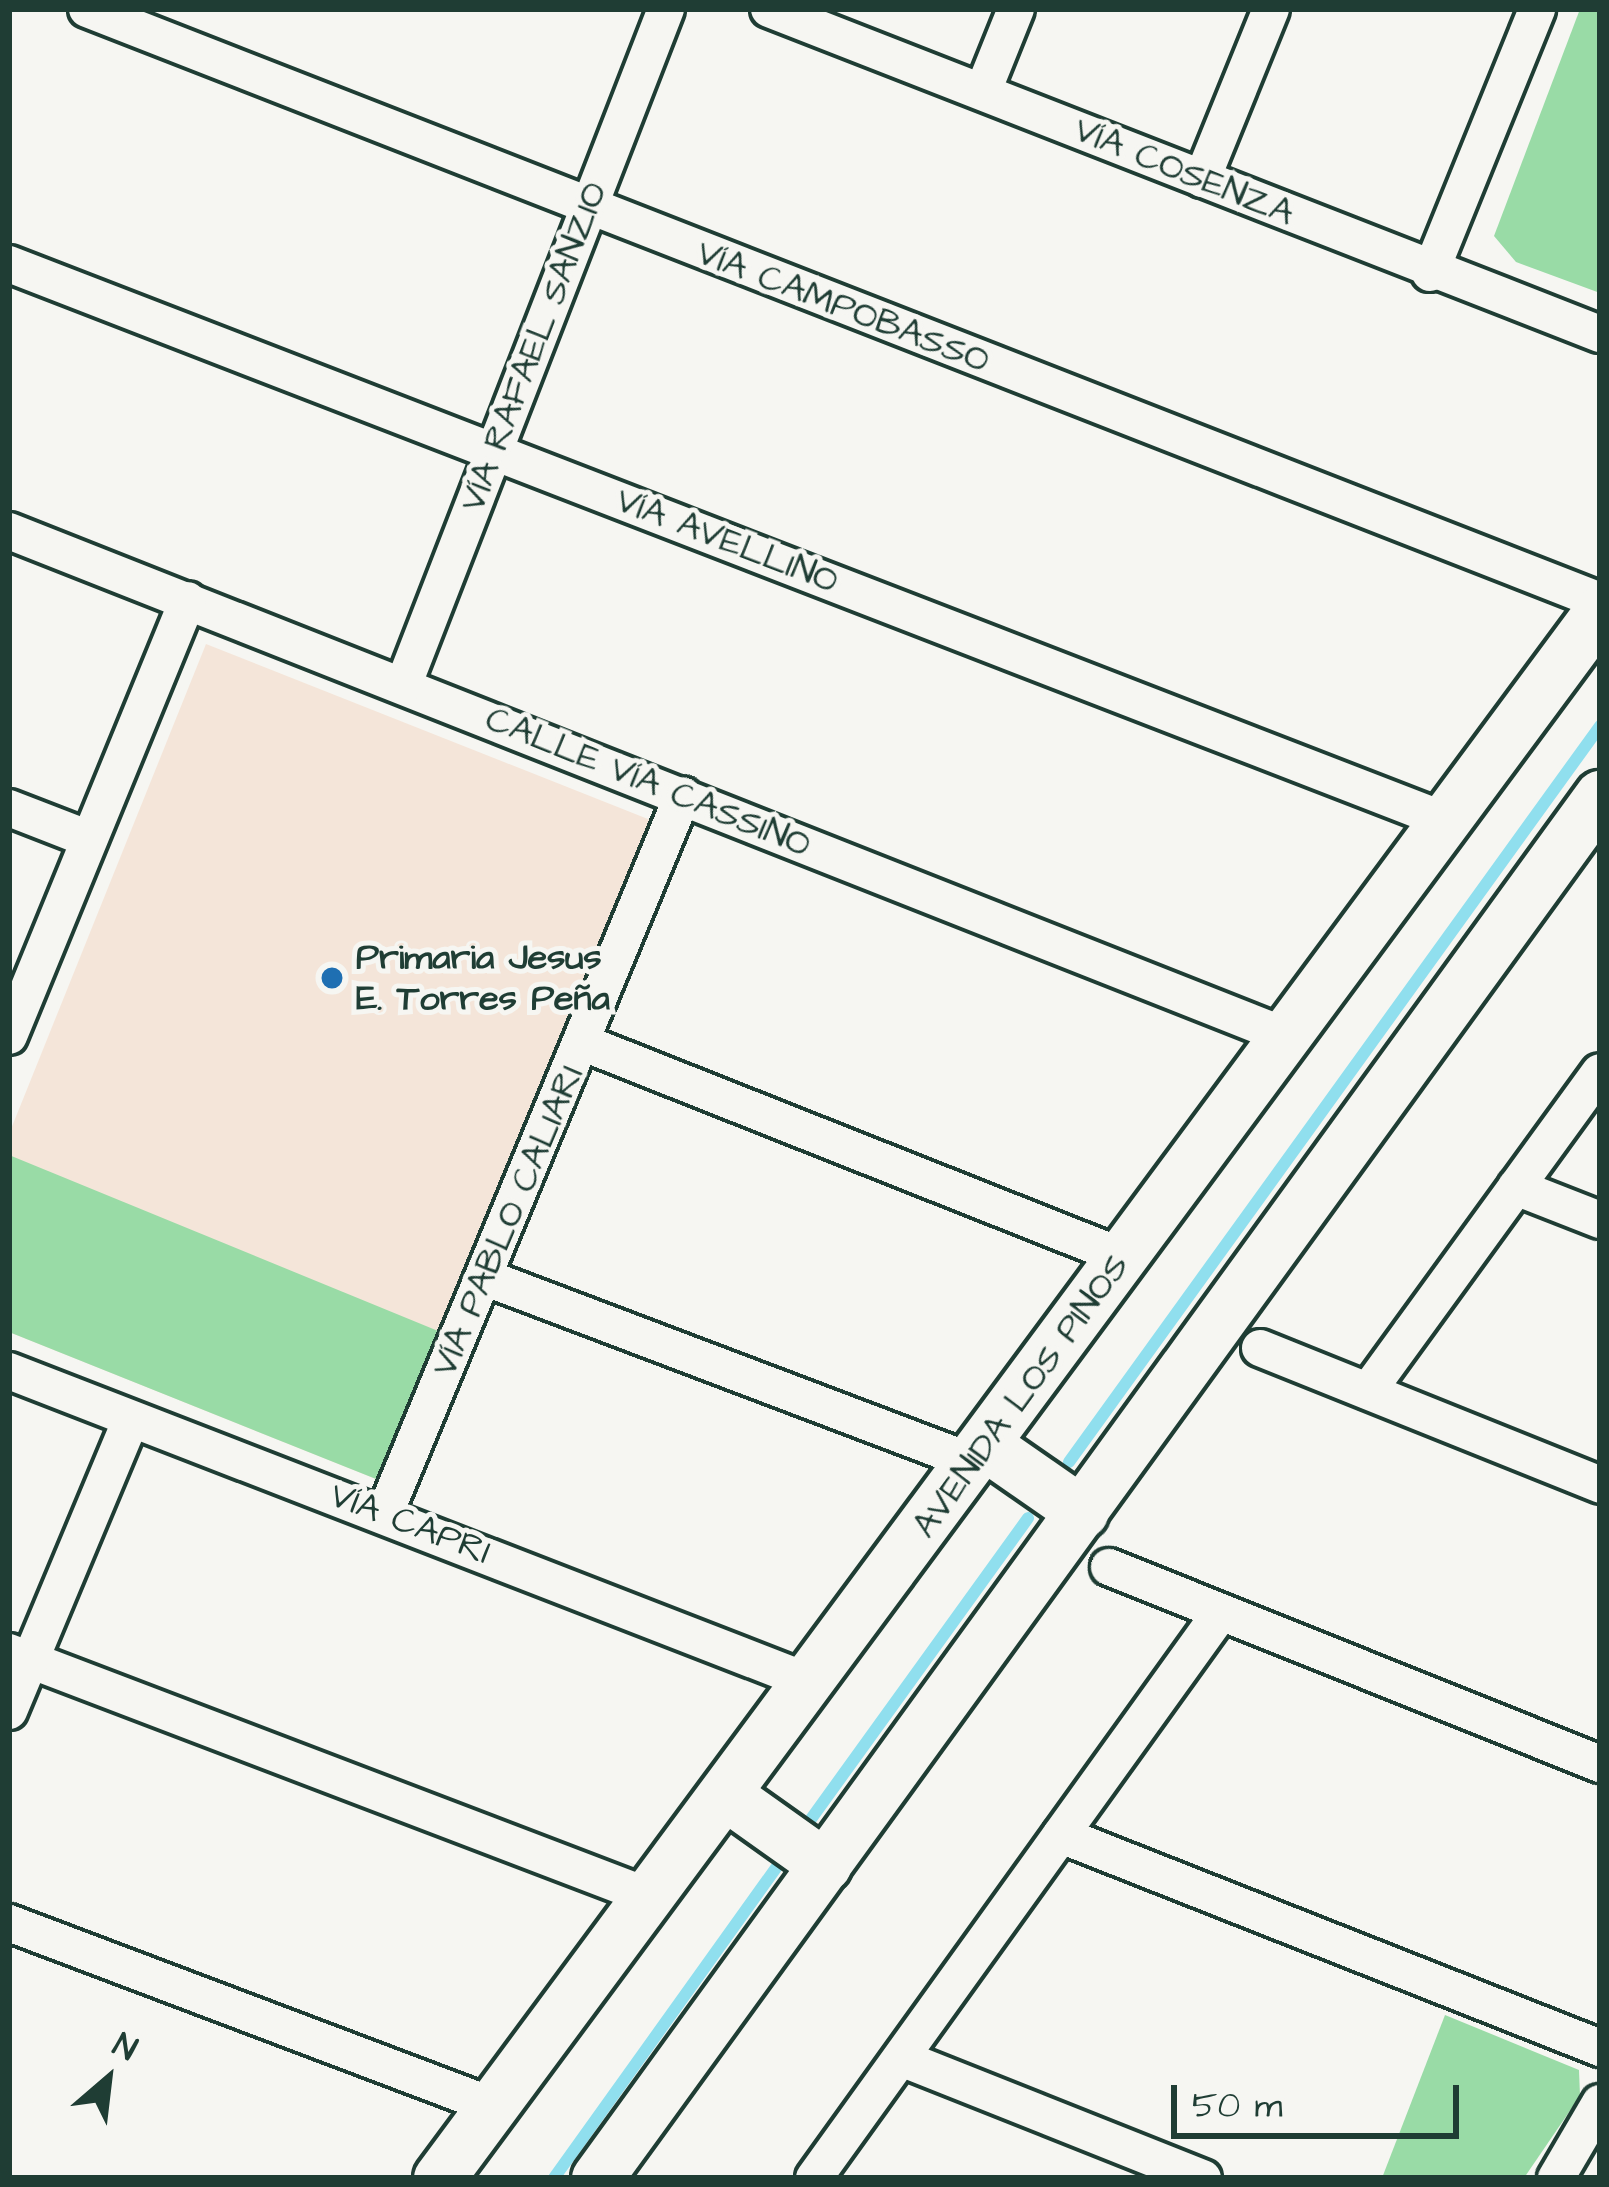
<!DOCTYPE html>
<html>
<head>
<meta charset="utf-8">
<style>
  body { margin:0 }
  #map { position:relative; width:1609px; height:2187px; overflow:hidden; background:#f6f6f2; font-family:"Architects Daughter",sans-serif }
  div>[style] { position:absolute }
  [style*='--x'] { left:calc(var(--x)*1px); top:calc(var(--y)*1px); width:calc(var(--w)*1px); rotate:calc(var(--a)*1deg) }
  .built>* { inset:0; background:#f4e5d9 }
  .green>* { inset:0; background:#99dba6 }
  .stream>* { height:12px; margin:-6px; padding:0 6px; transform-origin:6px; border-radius:6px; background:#90dfee }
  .roads { filter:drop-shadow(3px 0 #1f3d34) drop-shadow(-3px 0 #1f3d34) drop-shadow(0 3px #1f3d34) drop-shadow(0 -3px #1f3d34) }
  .street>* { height:36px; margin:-18px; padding:0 18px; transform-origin:18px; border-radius:18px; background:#f6f6f2 }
  .secondary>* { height:51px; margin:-25.5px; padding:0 25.5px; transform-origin:25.5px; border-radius:25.5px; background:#f6f6f2 }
  .dots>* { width:33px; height:33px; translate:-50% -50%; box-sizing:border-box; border:6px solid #f6f6f2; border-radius:50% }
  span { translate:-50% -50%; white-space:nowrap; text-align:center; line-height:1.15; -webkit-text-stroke:10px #f6f6f2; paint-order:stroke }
  .street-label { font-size:36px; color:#1f3d34 }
  .poi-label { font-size:36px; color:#1f3d34; font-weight:700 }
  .left { translate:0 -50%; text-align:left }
  .frame { position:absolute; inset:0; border:12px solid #1f3d34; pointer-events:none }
  .north { position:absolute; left:48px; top:2019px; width:120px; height:120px; -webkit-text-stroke:9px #f6f6f2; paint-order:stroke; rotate:28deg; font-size:33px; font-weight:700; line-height:48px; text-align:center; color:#1f3d34 }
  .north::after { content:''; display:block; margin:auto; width:42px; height:54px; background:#1f3d34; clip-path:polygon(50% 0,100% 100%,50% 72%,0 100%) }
  .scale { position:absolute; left:1171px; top:2085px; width:288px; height:54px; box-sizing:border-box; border:6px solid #1f3d34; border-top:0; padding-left:15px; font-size:36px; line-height:42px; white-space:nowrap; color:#1f3d34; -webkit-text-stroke:9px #f6f6f2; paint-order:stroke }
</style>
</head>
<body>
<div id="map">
  <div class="built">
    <div style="clip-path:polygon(206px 644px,658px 823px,381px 1481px,9px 1332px,9px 1134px)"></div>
  </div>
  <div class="green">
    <div style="clip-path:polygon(1580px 9px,1600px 9px,1600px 293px,1516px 262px,1494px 236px)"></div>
    <div style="clip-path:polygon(9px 1155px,443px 1333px,381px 1481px,9px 1332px)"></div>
    <div style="clip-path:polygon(1445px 2015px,1579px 2070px,1580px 2096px,1524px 2178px,1382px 2178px)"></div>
  </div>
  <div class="stream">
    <div style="--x:1069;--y:1462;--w:908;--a:-54.19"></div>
    <div style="--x:811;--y:1819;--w:371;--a:-54.2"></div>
    <div style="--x:554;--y:2178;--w:381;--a:-54.4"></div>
  </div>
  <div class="roads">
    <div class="street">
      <div style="--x:87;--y:9;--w:1625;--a:21.37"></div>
      <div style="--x:769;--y:9;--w:892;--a:21.36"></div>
      <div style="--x:983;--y:91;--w:88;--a:-68.1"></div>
      <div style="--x:1202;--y:179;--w:183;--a:-67.9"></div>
      <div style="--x:9;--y:264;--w:1539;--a:21.18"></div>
      <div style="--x:1430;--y:273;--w:285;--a:-67.9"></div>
      <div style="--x:9;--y:531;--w:1373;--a:21.58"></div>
      <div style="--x:403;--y:686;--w:726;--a:-68.77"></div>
      <div style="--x:9;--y:808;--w:86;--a:21.2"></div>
      <div style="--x:9;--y:1036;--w:471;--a:-67.7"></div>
      <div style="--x:584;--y:1043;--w:580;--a:21.65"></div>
      <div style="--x:1516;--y:1187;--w:90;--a:21.4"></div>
      <div style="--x:484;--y:1277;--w:525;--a:20.75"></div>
      <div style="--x:1260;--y:1348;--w:367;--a:21.9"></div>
      <div style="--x:9;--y:1371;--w:859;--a:21.22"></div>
      <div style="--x:1368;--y:1391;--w:394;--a:-54"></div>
      <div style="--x:385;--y:1513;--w:777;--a:-67.46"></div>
      <div style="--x:1109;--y:1567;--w:529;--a:21.86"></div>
      <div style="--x:9;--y:1652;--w:684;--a:20.9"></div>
      <div style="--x:9;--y:1711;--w:316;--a:-67.3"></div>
      <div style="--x:1061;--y:1835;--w:580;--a:21.56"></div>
      <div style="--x:9;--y:1923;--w:517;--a:20.71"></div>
      <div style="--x:901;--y:2058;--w:325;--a:21.7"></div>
      <div style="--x:814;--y:2178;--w:697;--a:-54.28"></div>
      <div style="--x:1556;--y:2178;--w:87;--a:-59.6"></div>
    </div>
    <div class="secondary">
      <div style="--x:987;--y:1446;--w:116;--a:34.8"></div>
      <div style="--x:725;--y:1794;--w:123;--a:35.4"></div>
      <div style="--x:439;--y:2178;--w:1950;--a:-53.47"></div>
      <div style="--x:597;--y:2178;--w:1708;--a:-54.03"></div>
    </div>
  </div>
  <div class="dots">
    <div style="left:332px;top:978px;background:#1f6fb2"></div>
  </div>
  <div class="street-label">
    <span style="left:1184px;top:172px;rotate:22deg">VÍA COSENZA</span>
    <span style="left:843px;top:307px;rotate:21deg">VÍA CAMPOBASSO</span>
    <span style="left:534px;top:347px;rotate:-69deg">VÍA RAFAEL SANZIO</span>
    <span style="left:727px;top:541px;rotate:21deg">VÍA AVELLINO</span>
    <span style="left:648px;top:782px;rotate:22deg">CALLE VÍA CASSINO</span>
    <span style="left:508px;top:1221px;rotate:-67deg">VÍA PABLO CALIARI</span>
    <span style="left:1021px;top:1396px;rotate:-54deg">AVENIDA LOS PINOS</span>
    <span style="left:410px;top:1524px;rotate:21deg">VÍA CAPRI</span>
  </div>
  <div class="poi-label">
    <span class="left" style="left:356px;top:978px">Primaria Jesus<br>E. Torres Peña</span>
  </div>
  <div class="frame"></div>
  <div class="north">N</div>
  <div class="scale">50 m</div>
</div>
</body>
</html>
